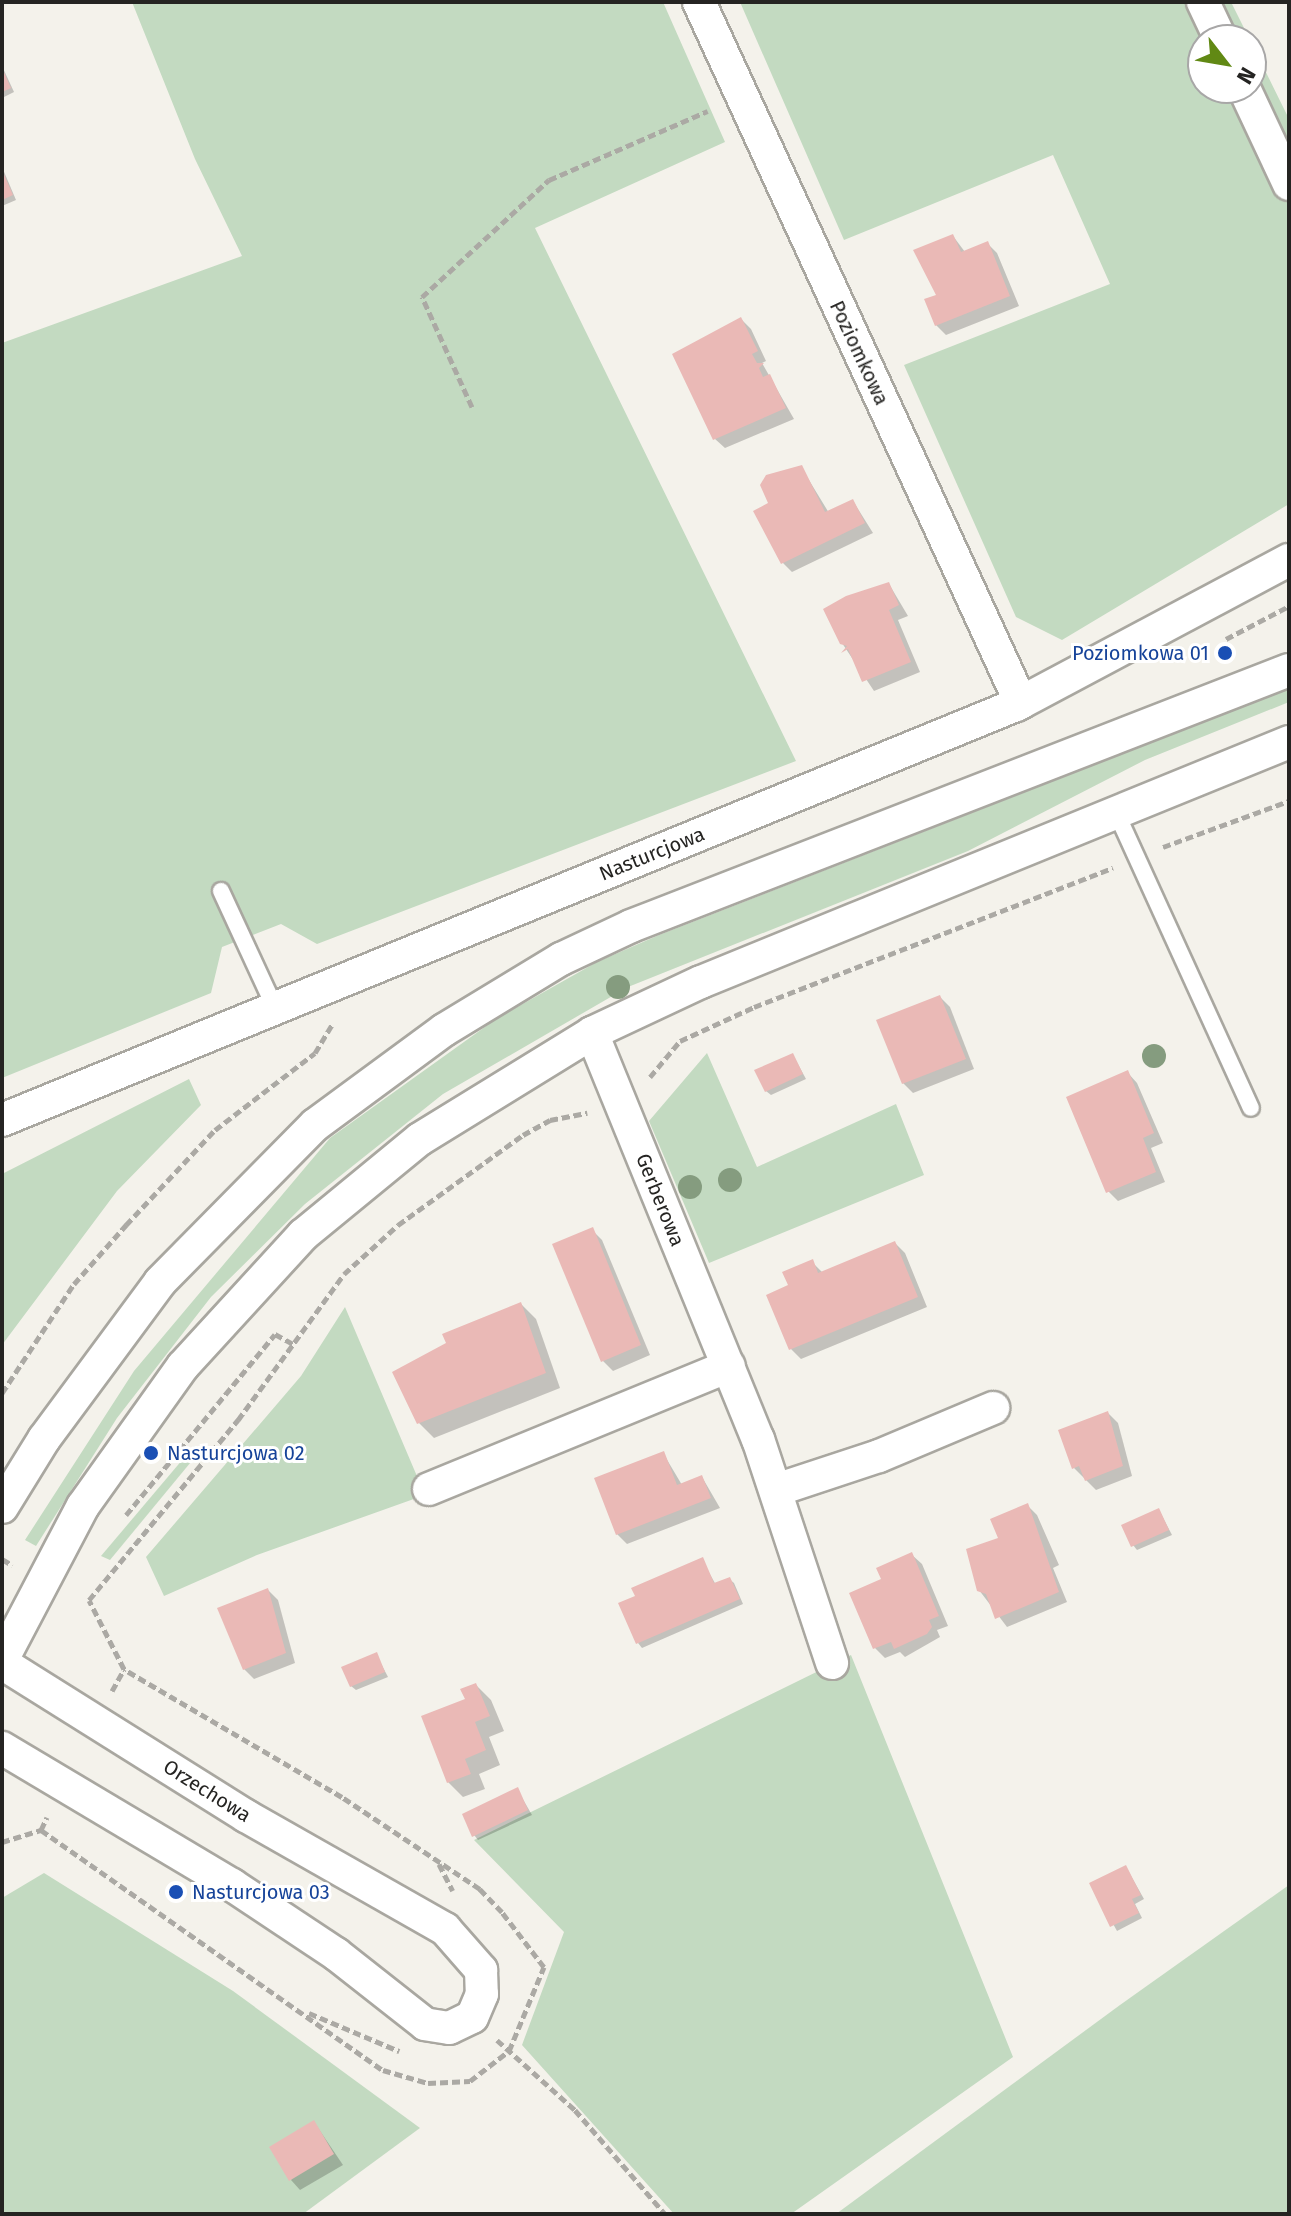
<!DOCTYPE html>
<html>
<head>
<meta charset="utf-8">
<style>
  body { margin:0 }
  #map { position:relative; width:1291px; height:2216px; overflow:hidden; background:#f4f2eb; font-family:"Fira Sans",sans-serif }
  div>[style] { position:absolute }
  [style*='--x'] { left:calc(var(--x)*1px); top:calc(var(--y)*1px); width:calc(var(--w)*1px); rotate:calc(var(--a)*1deg) }
  .green>* { inset:0; background:#c3dac1 }
  .shadow>* { inset:0; background:#0003 }
  .building>* { inset:0; background:#eab9b6 }
  .path>* { height:5px; margin-top:-2.5px; transform-origin:0; background:repeating-linear-gradient(90deg,#aba9a4 0 8px,transparent 0 12px) }
  .roads { filter:drop-shadow(2px 0 #a9a7a0) drop-shadow(-2px 0 #a9a7a0) drop-shadow(0 2px #a9a7a0) drop-shadow(0 -2px #a9a7a0) }
  .lane>* { height:16px; margin:-8px; padding:0 8px; transform-origin:8px; border-radius:8px; background:#fff }
  .street>* { height:32px; margin:-16px; padding:0 16px; transform-origin:16px; border-radius:16px; background:#fff }
  .trees>* { width:24px; height:24px; margin:-12px; border-radius:50%; background:#859c7f }
  .dots>* { width:22px; height:22px; translate:-50% -50%; box-sizing:border-box; border:4px solid #fff; border-radius:50% }
  span { translate:-50% -50%; white-space:nowrap; text-align:center; line-height:1.15; -webkit-text-stroke:6px #fff; paint-order:stroke }
  .street-label { font-size:20px; color:#252422 }
  .transit-label { font-size:20px; color:#164399 }
  .right { translate:-100% -50%; text-align:right }
  .left { translate:0 -50%; text-align:left }
  .frame { position:absolute; inset:0; border:4px solid #252422; pointer-events:none }
  .north { position:absolute; left:1187px; top:24px; width:80px; height:80px; box-sizing:border-box; background:#fff; border:2px solid #a8a7a7; border-radius:50%; rotate:121deg; font-size:22px; font-weight:700; line-height:32px; text-align:center; color:#252422 }
  .north::after { content:''; display:block; margin:auto; width:28px; height:36px; background:#618914; clip-path:polygon(50% 0,100% 100%,50% 72%,0 100%) }
</style>
</head>
<body>
<div id="map">
  <div class="green">
    <div style="clip-path:polygon(132px 2px,663px 2px,725px 142px,535px 228px,796px 761px,317px 944px,281px 924px,222px 947px,211px 993px,2px 1078px,2px 343px,242px 256px,195px 159px)"></div>
    <div style="clip-path:polygon(740px 2px,1231px 2px,1250px 40px,1203px 40px,1203px 88px,1251px 88px,1251px 42px,1289px 119px,1289px 504px,1062px 640px,1016px 617px,904px 365px,1110px 284px,1053px 155px,844px 240px)"></div>
    <div style="clip-path:polygon(1289px 689px,1289px 702px,1145px 760px,968px 851px,628px 987px,443px 1094px,305px 1204px,211px 1297px,117px 1418px,36px 1546px,25px 1540px,134px 1371px,330px 1138px,496px 1019px,597px 962px,659px 935px)"></div>
    <div style="clip-path:polygon(707px 1053px,757px 1167px,896px 1104px,924px 1175px,709px 1263px,649px 1121px)"></div>
    <div style="clip-path:polygon(189px 1079px,201px 1105px,117px 1191px,2px 1345px,2px 1174px)"></div>
    <div style="clip-path:polygon(345px 1307px,425px 1495px,257px 1555px,164px 1596px,146px 1557px,301px 1376px)"></div>
    <div style="clip-path:polygon(194px 1446px,200px 1451px,110px 1560px,101px 1556px)"></div>
    <div style="clip-path:polygon(851px 1655px,1013px 2057px,791px 2214px,674px 2214px,522px 2045px,564px 1932px,474px 1840px)"></div>
    <div style="clip-path:polygon(44px 1873px,233px 1991px,420px 2128px,303px 2214px,2px 2214px,2px 1898px)"></div>
    <div style="clip-path:polygon(1289px 1885px,1289px 2214px,836px 2214px,1120px 2005px)"></div>
  </div>
  <div class="shadow">
    <div style="clip-path:polygon(2px 66px,14px 92px,2px 98px)"></div>
    <div style="clip-path:polygon(2px 167px,16px 200px,2px 206px)"></div>
    <div style="clip-path:polygon(953px 236px,965px 252px,987px 243px,997px 253px,1019px 306px,946px 335px,936px 325px)"></div>
    <div style="clip-path:polygon(741px 319px,751px 329px,766px 361px,762px 363px,794px 419px,725px 448px,715px 439px)"></div>
    <div style="clip-path:polygon(801px 467px,829px 513px,853px 501px,873px 533px,792px 572px,783px 563px,771px 504px)"></div>
    <div style="clip-path:polygon(889px 584px,908px 616px,898px 620px,920px 672px,874px 691px,842px 643px)"></div>
    <div style="clip-path:polygon(940px 997px,950px 1007px,974px 1069px,913px 1093px,903px 1083px)"></div>
    <div style="clip-path:polygon(793px 1055px,806px 1079px,771px 1095px,766px 1091px)"></div>
    <div style="clip-path:polygon(1128px 1073px,1137px 1083px,1163px 1143px,1151px 1148px,1165px 1182px,1118px 1201px,1108px 1191px)"></div>
    <div style="clip-path:polygon(592px 1230px,602px 1240px,650px 1355px,613px 1371px,603px 1361px)"></div>
    <div style="clip-path:polygon(895px 1243px,905px 1253px,927px 1307px,801px 1359px,791px 1349px,790px 1287px,812px 1262px,823px 1273px)"></div>
    <div style="clip-path:polygon(521px 1304px,536px 1319px,560px 1388px,434px 1438px,419px 1423px)"></div>
    <div style="clip-path:polygon(1108px 1413px,1118px 1423px,1132px 1476px,1096px 1490px,1074px 1468px)"></div>
    <div style="clip-path:polygon(663px 1453px,682px 1485px,702px 1477px,720px 1508px,627px 1544px,617px 1534px)"></div>
    <div style="clip-path:polygon(1027px 1505px,1037px 1515px,1059px 1565px,1053px 1568px,1067px 1602px,1007px 1627px,979px 1590px)"></div>
    <div style="clip-path:polygon(1159px 1510px,1172px 1535px,1137px 1550px,1133px 1545px)"></div>
    <div style="clip-path:polygon(912px 1555px,922px 1564px,948px 1626px,937px 1630px,940px 1637px,905px 1657px,900px 1652px,885px 1658px,875px 1648px,852px 1594px,883px 1580px)"></div>
    <div style="clip-path:polygon(702px 1560px,716px 1585px,729px 1579px,734px 1583px,743px 1604px,642px 1648px,638px 1643px)"></div>
    <div style="clip-path:polygon(268px 1590px,278px 1600px,295px 1663px,254px 1679px,244px 1669px)"></div>
    <div style="clip-path:polygon(376px 1654px,388px 1677px,356px 1690px,351px 1686px)"></div>
    <div style="clip-path:polygon(476px 1685px,491px 1700px,504px 1731px,489px 1737px,500px 1765px,479px 1774px,485px 1789px,463px 1797px,448px 1782px)"></div>
    <div style="clip-path:polygon(517px 1789px,532px 1815px,478px 1840px,474px 1835px)"></div>
    <div style="clip-path:polygon(1126px 1867px,1144px 1899px,1135px 1904px,1142px 1918px,1117px 1931px,1091px 1884px)"></div>
    <div style="clip-path:polygon(314px 2122px,343px 2165px,300px 2190px,291px 2180px)"></div>
  </div>
  <div class="building">
    <div style="clip-path:polygon(2px 68px,11px 88px,2px 92px)"></div>
    <div style="clip-path:polygon(2px 170px,13px 195px,2px 200px)"></div>
    <div style="clip-path:polygon(953px 234px,961px 252px,988px 241px,1010px 296px,935px 326px,924px 299px,936px 295px,913px 250px)"></div>
    <div style="clip-path:polygon(741px 317px,758px 351px,752px 354px,757px 363px,764px 363px,759px 368px,763px 377px,770px 374px,786px 408px,713px 440px,672px 354px)"></div>
    <div style="clip-path:polygon(802px 465px,825px 512px,853px 499px,865px 523px,781px 564px,753px 511px,768px 503px,760px 485px,766px 475px)"></div>
    <div style="clip-path:polygon(889px 582px,899px 605px,889px 610px,911px 662px,862px 682px,848px 649px,841px 653px,847px 646px,840px 644px,823px 609px,846px 596px)"></div>
    <div style="clip-path:polygon(940px 995px,966px 1059px,902px 1084px,876px 1020px)"></div>
    <div style="clip-path:polygon(793px 1053px,803px 1074px,765px 1092px,754px 1070px)"></div>
    <div style="clip-path:polygon(1128px 1070px,1154px 1133px,1143px 1138px,1156px 1172px,1106px 1193px,1066px 1097px)"></div>
    <div style="clip-path:polygon(593px 1227px,641px 1345px,601px 1362px,552px 1244px)"></div>
    <div style="clip-path:polygon(895px 1241px,918px 1297px,789px 1350px,766px 1295px,788px 1285px,782px 1272px,813px 1259px,818px 1273px)"></div>
    <div style="clip-path:polygon(521px 1302px,546px 1373px,417px 1424px,392px 1372px,446px 1343px,442px 1334px)"></div>
    <div style="clip-path:polygon(1108px 1411px,1123px 1466px,1085px 1481px,1079px 1466px,1072px 1469px,1058px 1430px)"></div>
    <div style="clip-path:polygon(664px 1451px,677px 1485px,702px 1475px,711px 1498px,616px 1535px,594px 1478px)"></div>
    <div style="clip-path:polygon(1028px 1503px,1059px 1592px,995px 1619px,986px 1594px,977px 1591px,966px 1549px,998px 1538px,990px 1519px)"></div>
    <div style="clip-path:polygon(1159px 1508px,1169px 1530px,1131px 1547px,1121px 1525px)"></div>
    <div style="clip-path:polygon(912px 1552px,939px 1616px,929px 1620px,932px 1627px,927px 1634px,894px 1649px,891px 1642px,873px 1649px,849px 1593px,881px 1579px,876px 1568px)"></div>
    <div style="clip-path:polygon(703px 1557px,714px 1583px,730px 1577px,740px 1599px,636px 1644px,618px 1603px,635px 1596px,631px 1588px)"></div>
    <div style="clip-path:polygon(268px 1588px,286px 1653px,243px 1670px,217px 1608px)"></div>
    <div style="clip-path:polygon(377px 1652px,385px 1672px,350px 1687px,341px 1667px)"></div>
    <div style="clip-path:polygon(476px 1683px,490px 1716px,475px 1722px,486px 1750px,465px 1759px,471px 1774px,447px 1783px,421px 1716px,465px 1699px,460px 1689px)"></div>
    <div style="clip-path:polygon(518px 1787px,528px 1810px,472px 1837px,462px 1814px)"></div>
    <div style="clip-path:polygon(1126px 1865px,1141px 1895px,1132px 1899px,1139px 1913px,1110px 1927px,1089px 1883px)"></div>
    <div style="clip-path:polygon(314px 2120px,334px 2154px,289px 2181px,269px 2147px)"></div>
  </div>
  <div class="path">
    <div style="--x:472;--y:407;--w:121;--a:-114.4"></div>
    <div style="--x:422;--y:297;--w:173;--a:-42.7"></div>
    <div style="--x:549;--y:180;--w:173;--a:-23.5"></div>
    <div style="--x:1226;--y:639;--w:71;--a:-27.6"></div>
    <div style="--x:1163;--y:847;--w:134;--a:-20.1"></div>
    <div style="--x:650;--y:1077;--w:47;--a:-50.2"></div>
    <div style="--x:680;--y:1041;--w:81;--a:-24.7"></div>
    <div style="--x:754;--y:1007;--w:385;--a:-21.2"></div>
    <div style="--x:2;--y:1393;--w:131;--a:-56.6"></div>
    <div style="--x:74;--y:1284;--w:79;--a:-48.6"></div>
    <div style="--x:126;--y:1225;--w:130;--a:-46.9"></div>
    <div style="--x:215;--y:1130;--w:126;--a:-37.6"></div>
    <div style="--x:315;--y:1053;--w:33;--a:-59"></div>
    <div style="--x:126;--y:1515;--w:234;--a:-50.5"></div>
    <div style="--x:275;--y:1334;--w:21;--a:29"></div>
    <div style="--x:2;--y:1559;--w:12;--a:31"></div>
    <div style="--x:112;--y:1691;--w:25;--a:-61"></div>
    <div style="--x:41;--y:1830;--w:418;--a:35.1"></div>
    <div style="--x:383;--y:2070;--w:47;--a:16.1"></div>
    <div style="--x:428;--y:2083;--w:42;--a:-2.7"></div>
    <div style="--x:470;--y:2081;--w:49;--a:-37.6"></div>
    <div style="--x:509;--y:2051;--w:91;--a:-67.4"></div>
    <div style="--x:544;--y:1967;--w:69;--a:-127.4"></div>
    <div style="--x:502;--y:1912;--w:32;--a:-134"></div>
    <div style="--x:480;--y:1889;--w:166;--a:-146.3"></div>
    <div style="--x:342;--y:1797;--w:253;--a:-149.6"></div>
    <div style="--x:124;--y:1669;--w:77;--a:-116.9"></div>
    <div style="--x:89;--y:1600;--w:234;--a:-50.4"></div>
    <div style="--x:238;--y:1420;--w:180;--a:-54"></div>
    <div style="--x:344;--y:1274;--w:73;--a:-42.2"></div>
    <div style="--x:398;--y:1225;--w:154;--a:-35.8"></div>
    <div style="--x:523;--y:1135;--w:31;--a:-29"></div>
    <div style="--x:550;--y:1120;--w:38;--a:-11"></div>
    <div style="--x:2;--y:1842;--w:41;--a:-17.1"></div>
    <div style="--x:41;--y:1830;--w:14;--a:-65"></div>
    <div style="--x:439;--y:1864;--w:30;--a:63"></div>
    <div style="--x:309;--y:2013;--w:98;--a:22.9"></div>
    <div style="--x:497;--y:2040;--w:105;--a:41.9"></div>
    <div style="--x:575;--y:2110;--w:138;--a:49.1"></div>
  </div>
  <div class="roads">
    <div class="lane">
      <div style="--x:1116;--y:812;--w:325;--a:65.5"></div>
      <div style="--x:221;--y:891;--w:129;--a:65.2"></div>
    </div>
    <div class="street">
      <div style="--x:699;--y:2;--w:771;--a:65.33"></div>
      <div style="--x:1203;--y:2;--w:42;--a:64.7"></div>
      <div style="--x:1244;--y:88;--w:106;--a:64.9"></div>
      <div style="--x:592;--y:1033;--w:439;--a:67.8"></div>
      <div style="--x:758;--y:1439;--w:236;--a:71.7"></div>
      <div style="--x:2;--y:1120;--w:1096;--a:-22.26"></div>
      <div style="--x:1016;--y:705;--w:309;--a:-28"></div>
      <div style="--x:429;--y:1489;--w:324;--a:-22.3"></div>
      <div style="--x:776;--y:1490;--w:108;--a:-18.3"></div>
      <div style="--x:879;--y:1456;--w:124;--a:-22.8"></div>
      <div style="--x:2;--y:1507;--w:80;--a:-58.3"></div>
      <div style="--x:44;--y:1439;--w:195;--a:-53.5"></div>
      <div style="--x:160;--y:1282;--w:221;--a:-45.4"></div>
      <div style="--x:315;--y:1125;--w:160;--a:-36.4"></div>
      <div style="--x:444;--y:1030;--w:137;--a:-31.3"></div>
      <div style="--x:561;--y:959;--w:77;--a:-25.2"></div>
      <div style="--x:631;--y:926;--w:706;--a:-21.26"></div>
      <div style="--x:2;--y:1660;--w:174;--a:-62.3"></div>
      <div style="--x:83;--y:1506;--w:172;--a:-54.5"></div>
      <div style="--x:183;--y:1366;--w:178;--a:-47.5"></div>
      <div style="--x:303;--y:1235;--w:151;--a:-39.4"></div>
      <div style="--x:420;--y:1139;--w:202;--a:-31.6"></div>
      <div style="--x:592;--y:1033;--w:120;--a:-25.1"></div>
      <div style="--x:701;--y:982;--w:635;--a:-22.2"></div>
      <div style="--x:2;--y:1663;--w:288;--a:32.1"></div>
      <div style="--x:246;--y:1816;--w:229;--a:29.6"></div>
      <div style="--x:445;--y:1929;--w:55;--a:48.7"></div>
      <div style="--x:481;--y:1970;--w:24;--a:88"></div>
      <div style="--x:482;--y:1994;--w:25;--a:113"></div>
      <div style="--x:472;--y:2017;--w:25;--a:154"></div>
      <div style="--x:449;--y:2028;--w:24;--a:-171"></div>
      <div style="--x:425;--y:2024;--w:113;--a:-141.8"></div>
      <div style="--x:336;--y:1954;--w:125;--a:-146.4"></div>
      <div style="--x:232;--y:1885;--w:268;--a:-149.2"></div>
    </div>
  </div>
  <div class="trees">
    <div style="left:618px;top:987px"></div>
    <div style="left:1154px;top:1056px"></div>
    <div style="left:730px;top:1180px"></div>
    <div style="left:690px;top:1187px"></div>
  </div>
  <div class="dots">
    <div style="left:1225px;top:653px;background:#1a4fb4"></div>
    <div style="left:151px;top:1453px;background:#1a4fb4"></div>
    <div style="left:176px;top:1892px;background:#1a4fb4"></div>
  </div>
  <div class="street-label">
    <span style="left:859px;top:353px;rotate:65deg">Poziomkowa</span>
    <span style="left:652px;top:854px;rotate:-22deg">Nasturcjowa</span>
    <span style="left:660px;top:1200px;rotate:68deg">Gerberowa</span>
    <span style="left:207px;top:1791px;rotate:32deg">Orzechowa</span>
  </div>
  <div class="transit-label">
    <span class="right" style="left:1209px;top:653px">Poziomkowa 01</span>
    <span class="left" style="left:167px;top:1453px">Nasturcjowa 02</span>
    <span class="left" style="left:192px;top:1892px">Nasturcjowa 03</span>
  </div>
  <div class="frame"></div>
  <div class="north">N</div>
</div>
</body>
</html>
